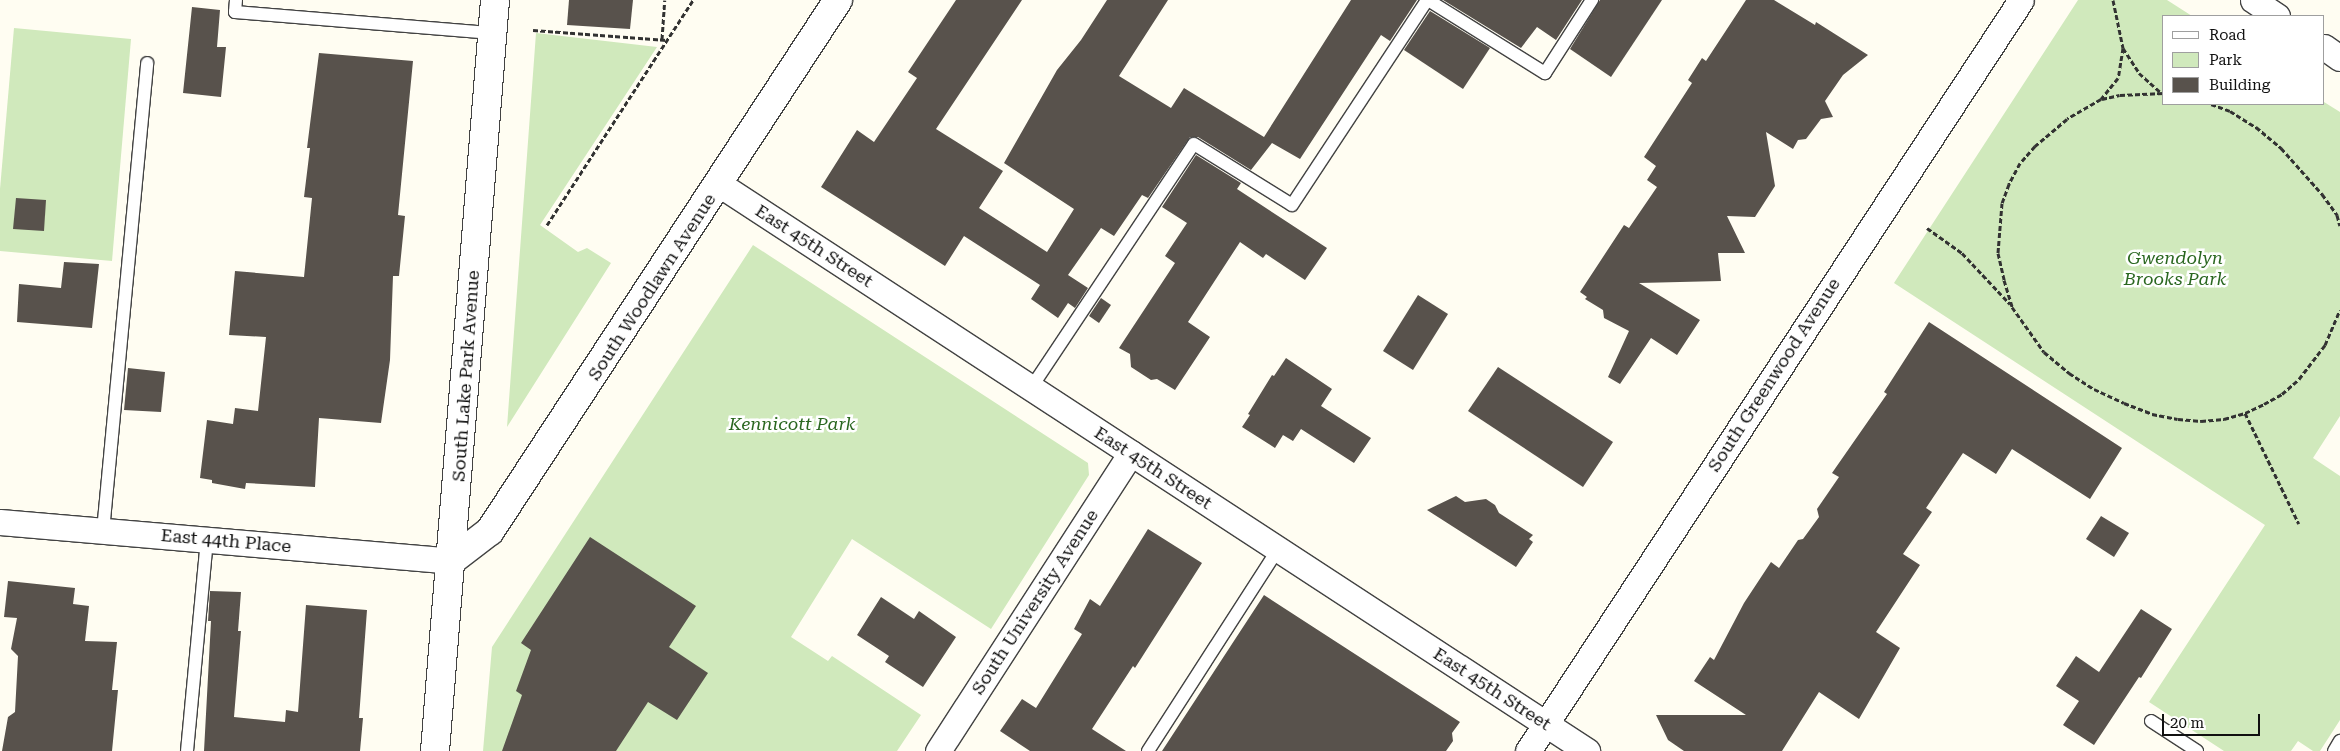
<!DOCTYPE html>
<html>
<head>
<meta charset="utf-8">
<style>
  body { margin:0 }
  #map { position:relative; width:2340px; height:751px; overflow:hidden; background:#fffdf2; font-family:"Roboto Serif",serif }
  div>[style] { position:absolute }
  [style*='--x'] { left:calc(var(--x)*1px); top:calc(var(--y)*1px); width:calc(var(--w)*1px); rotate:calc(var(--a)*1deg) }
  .green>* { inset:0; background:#d0e9bc }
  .building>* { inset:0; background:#58524c }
  .path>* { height:3px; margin-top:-1.5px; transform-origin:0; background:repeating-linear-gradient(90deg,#323232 0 5px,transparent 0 7.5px) }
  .roads { filter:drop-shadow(1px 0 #434343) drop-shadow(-1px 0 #434343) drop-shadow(0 1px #434343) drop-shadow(0 -1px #434343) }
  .service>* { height:12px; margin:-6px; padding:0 6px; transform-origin:6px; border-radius:6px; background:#fff }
  .minor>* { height:25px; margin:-12.5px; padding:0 12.5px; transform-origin:12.5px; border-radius:12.5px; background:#fff }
  .tertiary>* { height:28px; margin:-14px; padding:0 14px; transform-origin:14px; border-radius:14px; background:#fff }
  span { translate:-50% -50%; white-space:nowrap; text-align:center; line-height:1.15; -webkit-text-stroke:5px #fff; paint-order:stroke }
  .street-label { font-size:18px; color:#101010 }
  .park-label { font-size:18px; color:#2a6720; font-style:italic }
  .legend { position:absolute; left:2162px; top:15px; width:162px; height:90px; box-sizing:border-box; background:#fff; border:1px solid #9f9f9f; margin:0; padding:6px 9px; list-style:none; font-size:15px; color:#101010 }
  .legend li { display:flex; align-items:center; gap:10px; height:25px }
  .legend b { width:25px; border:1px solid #9f9f9f }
  .scale { position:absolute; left:2162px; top:714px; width:98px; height:22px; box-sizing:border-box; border:2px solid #101010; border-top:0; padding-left:6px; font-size:15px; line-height:18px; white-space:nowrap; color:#101010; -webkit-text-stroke:4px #fff; paint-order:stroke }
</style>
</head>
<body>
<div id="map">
  <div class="green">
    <div style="clip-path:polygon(2078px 0,2167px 0,2192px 16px,2164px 16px,2164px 104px,2324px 104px,2324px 102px,2340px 112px,2340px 416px,2313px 458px,2340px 476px,2340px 720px,2320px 751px,2313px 751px,2298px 741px,2291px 751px,2224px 751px,2149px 702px,2265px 525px,1894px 283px)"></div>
    <div style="clip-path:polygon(14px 28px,131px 39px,112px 261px,0 251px,0 189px)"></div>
    <div style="clip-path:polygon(536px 33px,657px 47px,540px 225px,578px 252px,587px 248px,611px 263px,507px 427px)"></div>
    <div style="clip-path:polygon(753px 245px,1088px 463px,1089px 475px,991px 629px,852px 539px,791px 637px,828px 661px,832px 656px,921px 715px,897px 751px,483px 751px,492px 647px)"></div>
  </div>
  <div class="building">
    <div style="clip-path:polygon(569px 0,633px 0,630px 29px,567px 25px)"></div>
    <div style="clip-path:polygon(956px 0,1022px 0,936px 129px,1003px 171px,979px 208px,1047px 252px,1074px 209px,1004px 163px,1057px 70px,1081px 40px,1107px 0,1168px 0,1119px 76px,1171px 108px,1184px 88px,1264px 137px,1351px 0,1417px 0,1390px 41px,1381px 35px,1300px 159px,1272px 143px,1251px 170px,1198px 137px,1190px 137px,1148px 198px,1142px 195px,1114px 236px,1101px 228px,1068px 275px,1088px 288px,1075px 308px,1068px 303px,1058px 318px,1031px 299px,1040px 285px,964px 236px,945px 266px,821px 187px,857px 130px,874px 142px,917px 78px,908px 72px)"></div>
    <div style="clip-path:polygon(1443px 0,1582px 0,1556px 40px,1537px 27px,1521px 48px)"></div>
    <div style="clip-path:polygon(1600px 0,1662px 0,1611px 77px,1570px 49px)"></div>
    <div style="clip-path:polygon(1746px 0,1774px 0,1815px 25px,1816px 22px,1868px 55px,1843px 75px,1825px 101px,1833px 117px,1821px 119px,1806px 139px,1798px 140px,1793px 149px,1766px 132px,1775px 186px,1755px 217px,1727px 216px,1745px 253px,1718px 253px,1721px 281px,1639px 283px,1700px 320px,1677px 355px,1651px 338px,1620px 384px,1608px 377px,1629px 331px,1604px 318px,1603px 310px,1585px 299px,1587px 297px,1580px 292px,1624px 225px,1629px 228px,1657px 187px,1647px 180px,1656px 166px,1644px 157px,1692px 83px,1688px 80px,1702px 58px,1706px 61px)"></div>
    <div style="clip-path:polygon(192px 7px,220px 10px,217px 47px,226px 47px,221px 97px,183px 93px)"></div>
    <div style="clip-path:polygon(1430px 11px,1490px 48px,1463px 89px,1404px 50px)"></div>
    <div style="clip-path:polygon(319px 53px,413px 61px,398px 215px,405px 216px,399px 276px,393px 276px,390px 360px,381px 423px,319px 418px,315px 487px,246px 483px,245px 489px,212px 483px,212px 480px,200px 478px,207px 420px,233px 424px,235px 408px,258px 411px,266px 337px,229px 335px,235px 271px,304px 277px,312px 198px,304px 197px,310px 148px,307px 148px)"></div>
    <div style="clip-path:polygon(1196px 155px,1241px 183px,1237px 189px,1327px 248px,1305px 280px,1266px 254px,1263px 258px,1240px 242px,1188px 322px,1210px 337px,1175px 390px,1157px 379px,1151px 380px,1131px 367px,1130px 354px,1119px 348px,1175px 263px,1165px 256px,1187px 223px,1162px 207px)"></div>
    <div style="clip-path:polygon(16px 198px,46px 200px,44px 231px,13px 229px)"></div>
    <div style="clip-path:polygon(64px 262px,99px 264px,92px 328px,17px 322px,19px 284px,61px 288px)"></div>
    <div style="clip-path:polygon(1418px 295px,1448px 314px,1413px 370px,1383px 351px)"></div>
    <div style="clip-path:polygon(1101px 298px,1111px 305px,1099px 323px,1089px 316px)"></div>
    <div style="clip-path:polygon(1929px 322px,2122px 448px,2090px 499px,2012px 449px,1996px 474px,1963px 453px,1926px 508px,1932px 512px,1903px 554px,1920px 565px,1876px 632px,1900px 648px,1859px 719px,1819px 692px,1782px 751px,1684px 751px,1668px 740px,1656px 715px,1746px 715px,1694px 681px,1710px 657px,1714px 660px,1744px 603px,1771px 562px,1779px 568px,1798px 540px,1803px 539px,1819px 517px,1817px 509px,1839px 477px,1832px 473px,1887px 394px,1884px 392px)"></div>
    <div style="clip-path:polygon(1286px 358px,1332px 389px,1321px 406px,1371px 438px,1354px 463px,1301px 429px,1293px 441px,1283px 435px,1275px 448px,1242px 427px,1250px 415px,1248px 414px,1272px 375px,1274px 376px)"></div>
    <div style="clip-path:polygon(1498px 367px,1613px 442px,1583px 487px,1468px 411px)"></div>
    <div style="clip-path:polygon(128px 368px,165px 372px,161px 412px,124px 410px)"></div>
    <div style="clip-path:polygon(1456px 496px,1465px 502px,1486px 499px,1495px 505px,1499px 513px,1533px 535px,1529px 539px,1533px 542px,1516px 567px,1427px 510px)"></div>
    <div style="clip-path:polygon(2101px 516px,2129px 533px,2114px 557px,2086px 539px)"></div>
    <div style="clip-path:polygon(1148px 529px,1202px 563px,1135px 668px,1133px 666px,1092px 729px,1126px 751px,1030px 751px,1000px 731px,1022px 699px,1036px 708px,1082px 634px,1074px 629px,1090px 599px,1100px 606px)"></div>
    <div style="clip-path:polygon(590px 537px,696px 606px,669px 647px,708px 673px,677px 720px,648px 702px,616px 751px,502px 751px,522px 695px,516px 691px,531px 650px,521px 643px)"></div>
    <div style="clip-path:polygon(8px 581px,75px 588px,73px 604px,89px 606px,85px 641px,117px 642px,112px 690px,118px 690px,112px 751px,2px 751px,8px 717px,15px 712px,18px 656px,11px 649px,17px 618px,4px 617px)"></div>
    <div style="clip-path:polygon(210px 591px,241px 592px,238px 631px,241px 631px,234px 717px,285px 722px,286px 710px,298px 712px,306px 605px,367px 610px,359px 718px,363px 718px,360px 751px,204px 751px,211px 621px,208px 621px)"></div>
    <div style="clip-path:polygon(1264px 595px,1460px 722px,1452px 733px,1453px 741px,1446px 751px,1162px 751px)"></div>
    <div style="clip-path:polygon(881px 597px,914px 619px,919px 611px,956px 637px,923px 687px,885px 662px,889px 656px,857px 635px)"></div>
    <div style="clip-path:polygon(2141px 609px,2172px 629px,2141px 678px,2139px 677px,2094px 745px,2063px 725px,2079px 701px,2056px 686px,2076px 656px,2099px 672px)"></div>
  </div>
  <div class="path">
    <div style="--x:2113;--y:0;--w:49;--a:78.2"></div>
    <div style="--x:2123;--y:48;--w:30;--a:99"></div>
    <div style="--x:2118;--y:78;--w:27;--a:129"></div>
    <div style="--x:2101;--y:99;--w:39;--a:150"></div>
    <div style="--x:2067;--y:119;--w:42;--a:139.8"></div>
    <div style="--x:2035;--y:146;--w:23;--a:131"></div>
    <div style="--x:2020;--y:163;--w:24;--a:118"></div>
    <div style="--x:2009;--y:184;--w:20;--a:110"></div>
    <div style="--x:2002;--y:203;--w:50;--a:94.6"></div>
    <div style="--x:1998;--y:253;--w:28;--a:77"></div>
    <div style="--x:2004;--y:280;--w:28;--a:73"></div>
    <div style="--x:2012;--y:307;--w:55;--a:54.6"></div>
    <div style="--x:2044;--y:352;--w:33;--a:40"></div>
    <div style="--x:2069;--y:373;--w:30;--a:33"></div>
    <div style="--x:2094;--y:389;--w:33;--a:25"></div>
    <div style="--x:2124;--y:403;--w:30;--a:21"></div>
    <div style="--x:2152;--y:414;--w:26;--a:11"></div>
    <div style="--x:2178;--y:419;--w:23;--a:5"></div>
    <div style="--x:2201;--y:421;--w:23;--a:-5"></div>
    <div style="--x:2224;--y:419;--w:22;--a:-16"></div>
    <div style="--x:2245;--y:413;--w:21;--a:-25"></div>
    <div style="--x:2264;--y:404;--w:21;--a:-29"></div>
    <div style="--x:2282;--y:394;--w:23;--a:-41"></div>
    <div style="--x:2299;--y:379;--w:43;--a:-52.6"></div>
    <div style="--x:2325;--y:345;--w:38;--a:-67"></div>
    <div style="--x:533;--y:30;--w:134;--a:4.3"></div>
    <div style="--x:662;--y:39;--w:39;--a:-86"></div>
    <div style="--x:2123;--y:48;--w:30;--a:57"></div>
    <div style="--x:2139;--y:73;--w:28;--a:42"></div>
    <div style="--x:2102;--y:99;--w:18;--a:-13"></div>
    <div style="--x:2120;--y:95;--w:44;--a:-2.6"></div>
    <div style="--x:2211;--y:104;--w:20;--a:20"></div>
    <div style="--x:2230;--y:111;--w:31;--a:32"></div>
    <div style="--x:2256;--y:127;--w:33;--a:40"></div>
    <div style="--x:2281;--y:148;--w:62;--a:48.3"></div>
    <div style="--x:2322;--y:194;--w:26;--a:54"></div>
    <div style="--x:2337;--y:215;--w:11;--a:75"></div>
    <div style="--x:547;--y:225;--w:268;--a:-57"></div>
    <div style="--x:1927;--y:228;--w:43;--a:35.5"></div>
    <div style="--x:1962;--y:253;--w:70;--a:46.7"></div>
    <div style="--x:2245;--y:413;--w:123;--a:64.1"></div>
  </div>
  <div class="roads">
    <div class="service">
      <div style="--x:236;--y:0;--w:12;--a:95"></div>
      <div style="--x:235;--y:12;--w:258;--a:4.7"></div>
      <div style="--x:1428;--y:0;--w:138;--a:32"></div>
      <div style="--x:1545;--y:73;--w:87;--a:-57.2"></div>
      <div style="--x:1031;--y:388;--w:293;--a:-56.3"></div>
      <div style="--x:1194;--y:144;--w:115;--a:31.9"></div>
      <div style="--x:1292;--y:205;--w:245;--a:-56.6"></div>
      <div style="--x:103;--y:531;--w:470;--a:-84.6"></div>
      <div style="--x:2151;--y:721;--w:55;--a:33.1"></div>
      <div style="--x:187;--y:751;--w:212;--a:-84.6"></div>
      <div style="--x:1148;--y:751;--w:240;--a:-57.2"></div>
      <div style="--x:2334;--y:751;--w:12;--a:-59"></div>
    </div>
    <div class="minor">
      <div style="--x:2253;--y:0;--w:29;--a:34"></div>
      <div style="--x:2324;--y:47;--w:19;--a:35"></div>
      <div style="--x:719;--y:184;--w:1037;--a:33.15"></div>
      <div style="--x:0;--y:522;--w:453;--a:4.9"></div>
      <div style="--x:938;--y:751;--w:355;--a:-57.1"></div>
      <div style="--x:1528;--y:751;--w:898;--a:-56.72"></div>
    </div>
    <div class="tertiary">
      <div style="--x:451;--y:561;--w:49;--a:-37.6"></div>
      <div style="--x:490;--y:531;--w:635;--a:-56.76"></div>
      <div style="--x:435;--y:751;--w:753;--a:-85.43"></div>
    </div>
  </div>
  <div class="street-label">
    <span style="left:814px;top:246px;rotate:33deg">East 45th Street</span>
    <span style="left:652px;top:287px;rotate:-57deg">South Woodlawn Avenue</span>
    <span style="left:1774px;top:375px;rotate:-57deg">South Greenwood Avenue</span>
    <span style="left:466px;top:376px;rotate:-86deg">South Lake Park Avenue</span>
    <span style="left:1153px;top:468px;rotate:33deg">East 45th Street</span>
    <span style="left:226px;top:541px;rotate:5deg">East 44th Place</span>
    <span style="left:1035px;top:602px;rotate:-57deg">South University Avenue</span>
    <span style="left:1492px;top:689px;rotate:33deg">East 45th Street</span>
  </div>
  <div class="park-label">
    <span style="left:2175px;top:269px">Gwendolyn<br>Brooks Park</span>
    <span style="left:792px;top:424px">Kennicott Park</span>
  </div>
  <ul class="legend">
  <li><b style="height:6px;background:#fff"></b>Road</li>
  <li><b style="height:14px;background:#d0e9bc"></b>Park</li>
  <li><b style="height:14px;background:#58524c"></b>Building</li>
  </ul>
  <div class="scale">20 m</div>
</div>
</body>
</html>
